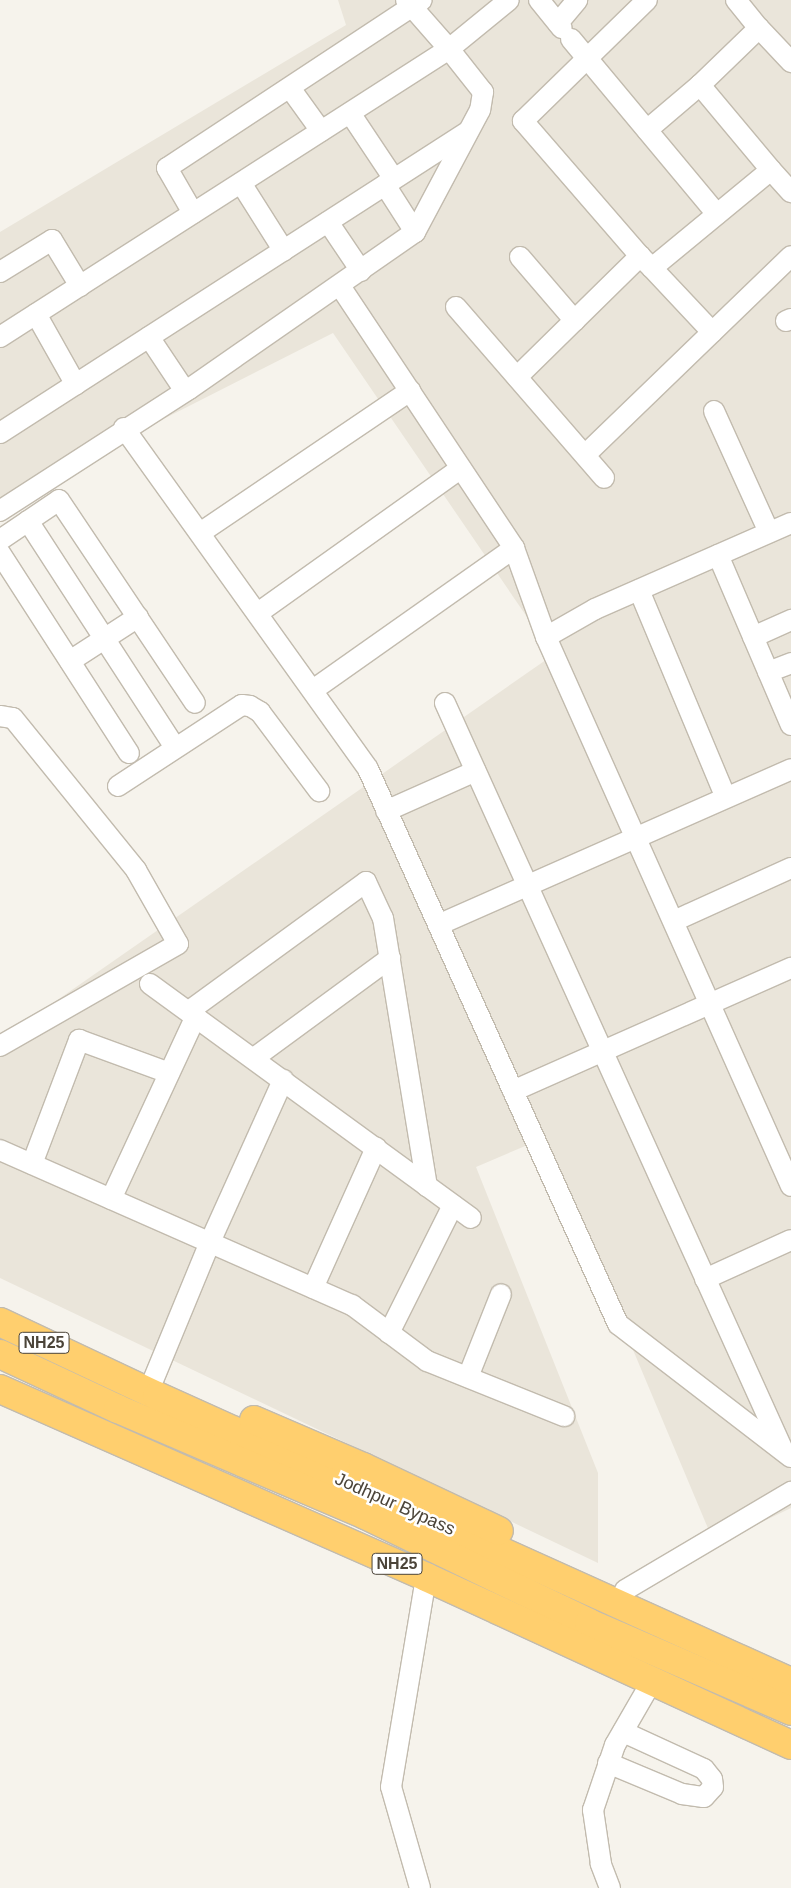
<!DOCTYPE html>
<html>
<head>
<meta charset="utf-8">
<style>
  body { margin:0 }
  #map { position:relative; width:791px; height:1888px; overflow:hidden; background:#f6f3ec; font-family:Helvetica,sans-serif }
  div>[style] { position:absolute }
  [style*='--x'] { left:calc(var(--x)*1px); top:calc(var(--y)*1px); width:calc(var(--w)*1px); rotate:calc(var(--a)*1deg) }
  .residential>* { inset:0; background:#eae5da }
  .roads { filter:drop-shadow(1px 0 #c2bbae) drop-shadow(-1px 0 #c2bbae) drop-shadow(0 1px #c2bbae) drop-shadow(0 -1px #c2bbae) }
  .minor>* { height:20px; margin:-10px; padding:0 10px; transform-origin:10px; border-radius:10px; background:#fff }
  .highway>* { height:28px; margin:-14px; padding:0 14px; transform-origin:14px; border-radius:14px; background:#ffcf6e }
  span { translate:-50% -50%; white-space:nowrap; text-align:center; line-height:1.15; -webkit-text-stroke:5px #fff; paint-order:stroke }
  .shield-label span { padding:1px 4px; background:#fff; border:1px solid; border-radius:4px; -webkit-text-stroke-width:0 }
  .shield-label { font-size:16px; color:#4b4439; font-weight:700 }
  .street-label { font-size:18px; color:#4b4439 }
</style>
</head>
<body>
<div id="map">
  <div class="residential">
    <div style="clip-path:polygon(338px 0,791px 0,791px 1508px,715px 1545px,544px 1138px,476px 1167px,598px 1473px,598px 1563px,0 1278px,0 1040px,553px 655px,333px 333px,0 502px,0 232px,346px 25px)"></div>
  </div>
  <div class="roads">
    <div class="minor">
      <div style="--x:406;--y:0;--w:65;--a:48.7"></div>
      <div style="--x:449;--y:49;--w:77;--a:-39.2"></div>
      <div style="--x:539;--y:0;--w:36;--a:51"></div>
      <div style="--x:736;--y:0;--w:36;--a:51"></div>
      <div style="--x:558;--y:23;--w:30;--a:-50"></div>
      <div style="--x:571;--y:39;--w:228;--a:50.2"></div>
      <div style="--x:290;--y:88;--w:53;--a:54.2"></div>
      <div style="--x:350;--y:113;--w:79;--a:56.3"></div>
      <div style="--x:647;--y:130;--w:70;--a:-40.3"></div>
      <div style="--x:771;--y:170;--w:30;--a:48"></div>
      <div style="--x:241;--y:183;--w:80;--a:57.7"></div>
      <div style="--x:385;--y:185;--w:56;--a:57.4"></div>
      <div style="--x:193;--y:213;--w:52;--a:-120"></div>
      <div style="--x:167;--y:168;--w:305;--a:-33.4"></div>
      <div style="--x:328;--y:222;--w:59;--a:56"></div>
      <div style="--x:640;--y:256;--w:179;--a:-130.9"></div>
      <div style="--x:523;--y:121;--w:173;--a:-44.3"></div>
      <div style="--x:520;--y:257;--w:84;--a:49.3"></div>
      <div style="--x:652;--y:268;--w:88;--a:46.8"></div>
      <div style="--x:0;--y:272;--w:61;--a:-31.6"></div>
      <div style="--x:52;--y:240;--w:54;--a:58.7"></div>
      <div style="--x:340;--y:286;--w:315;--a:56.4"></div>
      <div style="--x:514;--y:548;--w:95;--a:70.2"></div>
      <div style="--x:546;--y:637;--w:601;--a:65.95"></div>
      <div style="--x:456;--y:307;--w:226;--a:49.1"></div>
      <div style="--x:36;--y:314;--w:81;--a:60.6"></div>
      <div style="--x:786;--y:321;--w:5;--a:-22"></div>
      <div style="--x:0;--y:337;--w:533;--a:-32.68"></div>
      <div style="--x:449;--y:49;--w:55;--a:51.7"></div>
      <div style="--x:483;--y:92;--w:18;--a:99"></div>
      <div style="--x:480;--y:110;--w:138;--a:118"></div>
      <div style="--x:415;--y:232;--w:275;--a:145.2"></div>
      <div style="--x:189;--y:389;--w:225;--a:147.2"></div>
      <div style="--x:149;--y:337;--w:65;--a:56.3"></div>
      <div style="--x:517;--y:377;--w:173;--a:-44.5"></div>
      <div style="--x:640;--y:256;--w:17;--a:45"></div>
      <div style="--x:652;--y:268;--w:154;--a:-39.5"></div>
      <div style="--x:771;--y:170;--w:111;--a:-129.9"></div>
      <div style="--x:700;--y:85;--w:82;--a:-44"></div>
      <div style="--x:759;--y:28;--w:47;--a:46.7"></div>
      <div style="--x:714;--y:411;--w:133;--a:65.6"></div>
      <div style="--x:124;--y:428;--w:419;--a:54.4"></div>
      <div style="--x:368;--y:769;--w:609;--a:65.75"></div>
      <div style="--x:618;--y:1324;--w:218;--a:37.6"></div>
      <div style="--x:0;--y:433;--w:556;--a:-32.8"></div>
      <div style="--x:585;--y:455;--w:286;--a:-44"></div>
      <div style="--x:28;--y:521;--w:270;--a:57"></div>
      <div style="--x:200;--y:533;--w:254;--a:-34.1"></div>
      <div style="--x:0;--y:540;--w:71;--a:-34.1"></div>
      <div style="--x:59;--y:500;--w:244;--a:56.2"></div>
      <div style="--x:0;--y:553;--w:238;--a:57.2"></div>
      <div style="--x:718;--y:555;--w:185;--a:66.8"></div>
      <div style="--x:639;--y:590;--w:225;--a:67.3"></div>
      <div style="--x:258;--y:613;--w:249;--a:-35.5"></div>
      <div style="--x:546;--y:637;--w:56;--a:-29.7"></div>
      <div style="--x:595;--y:609;--w:214;--a:-23.7"></div>
      <div style="--x:753;--y:637;--w:42;--a:-24.1"></div>
      <div style="--x:70;--y:661;--w:81;--a:-32.9"></div>
      <div style="--x:768;--y:672;--w:25;--a:-21"></div>
      <div style="--x:313;--y:690;--w:246;--a:-35.2"></div>
      <div style="--x:445;--y:703;--w:818;--a:65.66"></div>
      <div style="--x:0;--y:716;--w:13;--a:9"></div>
      <div style="--x:13;--y:718;--w:196;--a:51"></div>
      <div style="--x:136;--y:870;--w:85;--a:60.4"></div>
      <div style="--x:178;--y:944;--w:205;--a:150.2"></div>
      <div style="--x:118;--y:786;--w:148;--a:-33.2"></div>
      <div style="--x:242;--y:705;--w:8;--a:7"></div>
      <div style="--x:250;--y:706;--w:12;--a:31"></div>
      <div style="--x:260;--y:712;--w:99;--a:53.2"></div>
      <div style="--x:386;--y:811;--w:98;--a:-24"></div>
      <div style="--x:674;--y:921;--w:128;--a:-24.4"></div>
      <div style="--x:438;--y:925;--w:386;--a:-23.8"></div>
      <div style="--x:150;--y:984;--w:397;--a:36.1"></div>
      <div style="--x:189;--y:1011;--w:219;--a:-36.1"></div>
      <div style="--x:366;--y:882;--w:40;--a:65"></div>
      <div style="--x:383;--y:918;--w:272;--a:80.7"></div>
      <div style="--x:254;--y:1058;--w:169;--a:-36.3"></div>
      <div style="--x:513;--y:1091;--w:304;--a:-23.9"></div>
      <div style="--x:0;--y:1150;--w:385;--a:23.8"></div>
      <div style="--x:352;--y:1305;--w:94;--a:36.7"></div>
      <div style="--x:427;--y:1361;--w:148;--a:21.9"></div>
      <div style="--x:32;--y:1164;--w:133;--a:-69.2"></div>
      <div style="--x:79;--y:1040;--w:96;--a:20.1"></div>
      <div style="--x:111;--y:1199;--w:202;--a:-65.1"></div>
      <div style="--x:705;--y:1279;--w:94;--a:-24.4"></div>
      <div style="--x:313;--y:1288;--w:154;--a:-65.8"></div>
      <div style="--x:389;--y:1333;--w:143;--a:-63.4"></div>
      <div style="--x:468;--y:1377;--w:89;--a:-68.3"></div>
      <div style="--x:154;--y:1378;--w:147;--a:-67.6"></div>
      <div style="--x:210;--y:1242;--w:178;--a:-65.7"></div>
      <div style="--x:625;--y:1590;--w:193;--a:-30.6"></div>
      <div style="--x:608;--y:1763;--w:80;--a:22.7"></div>
      <div style="--x:682;--y:1794;--w:22;--a:8"></div>
      <div style="--x:704;--y:1797;--w:13;--a:-48"></div>
      <div style="--x:713;--y:1787;--w:8;--a:-97"></div>
      <div style="--x:712;--y:1779;--w:13;--a:-129"></div>
      <div style="--x:704;--y:1769;--w:89;--a:-155.4"></div>
      <div style="--x:420;--y:1888;--w:105;--a:-106"></div>
      <div style="--x:391;--y:1787;--w:213;--a:-80.5"></div>
      <div style="--x:610;--y:1888;--w:26;--a:-111"></div>
      <div style="--x:601;--y:1864;--w:55;--a:-98.4"></div>
      <div style="--x:593;--y:1810;--w:69;--a:-71.3"></div>
      <div style="--x:615;--y:1745;--w:74;--a:-60"></div>
    </div>
    <div class="highway">
      <div style="--x:0;--y:1322;--w:174;--a:25.2"></div>
      <div style="--x:157;--y:1396;--w:696;--a:24.28"></div>
      <div style="--x:0;--y:1354;--w:130;--a:25"></div>
      <div style="--x:118;--y:1409;--w:269;--a:23.2"></div>
      <div style="--x:365;--y:1515;--w:249;--a:25.7"></div>
      <div style="--x:589;--y:1623;--w:220;--a:23.5"></div>
      <div style="--x:0;--y:1389;--w:466;--a:23.8"></div>
      <div style="--x:426;--y:1577;--w:402;--a:24.7"></div>
      <div style="--x:254;--y:1420;--w:119;--a:23.3"></div>
      <div style="--x:363;--y:1467;--w:150;--a:25.2"></div>
    </div>
  </div>
  <div class="shield-label">
    <span style="left:44px;top:1343px">NH25</span>
    <span style="left:397px;top:1564px">NH25</span>
  </div>
  <div class="street-label">
    <span style="left:395px;top:1504px;rotate:24deg">Jodhpur Bypass</span>
  </div>
</div>
</body>
</html>
